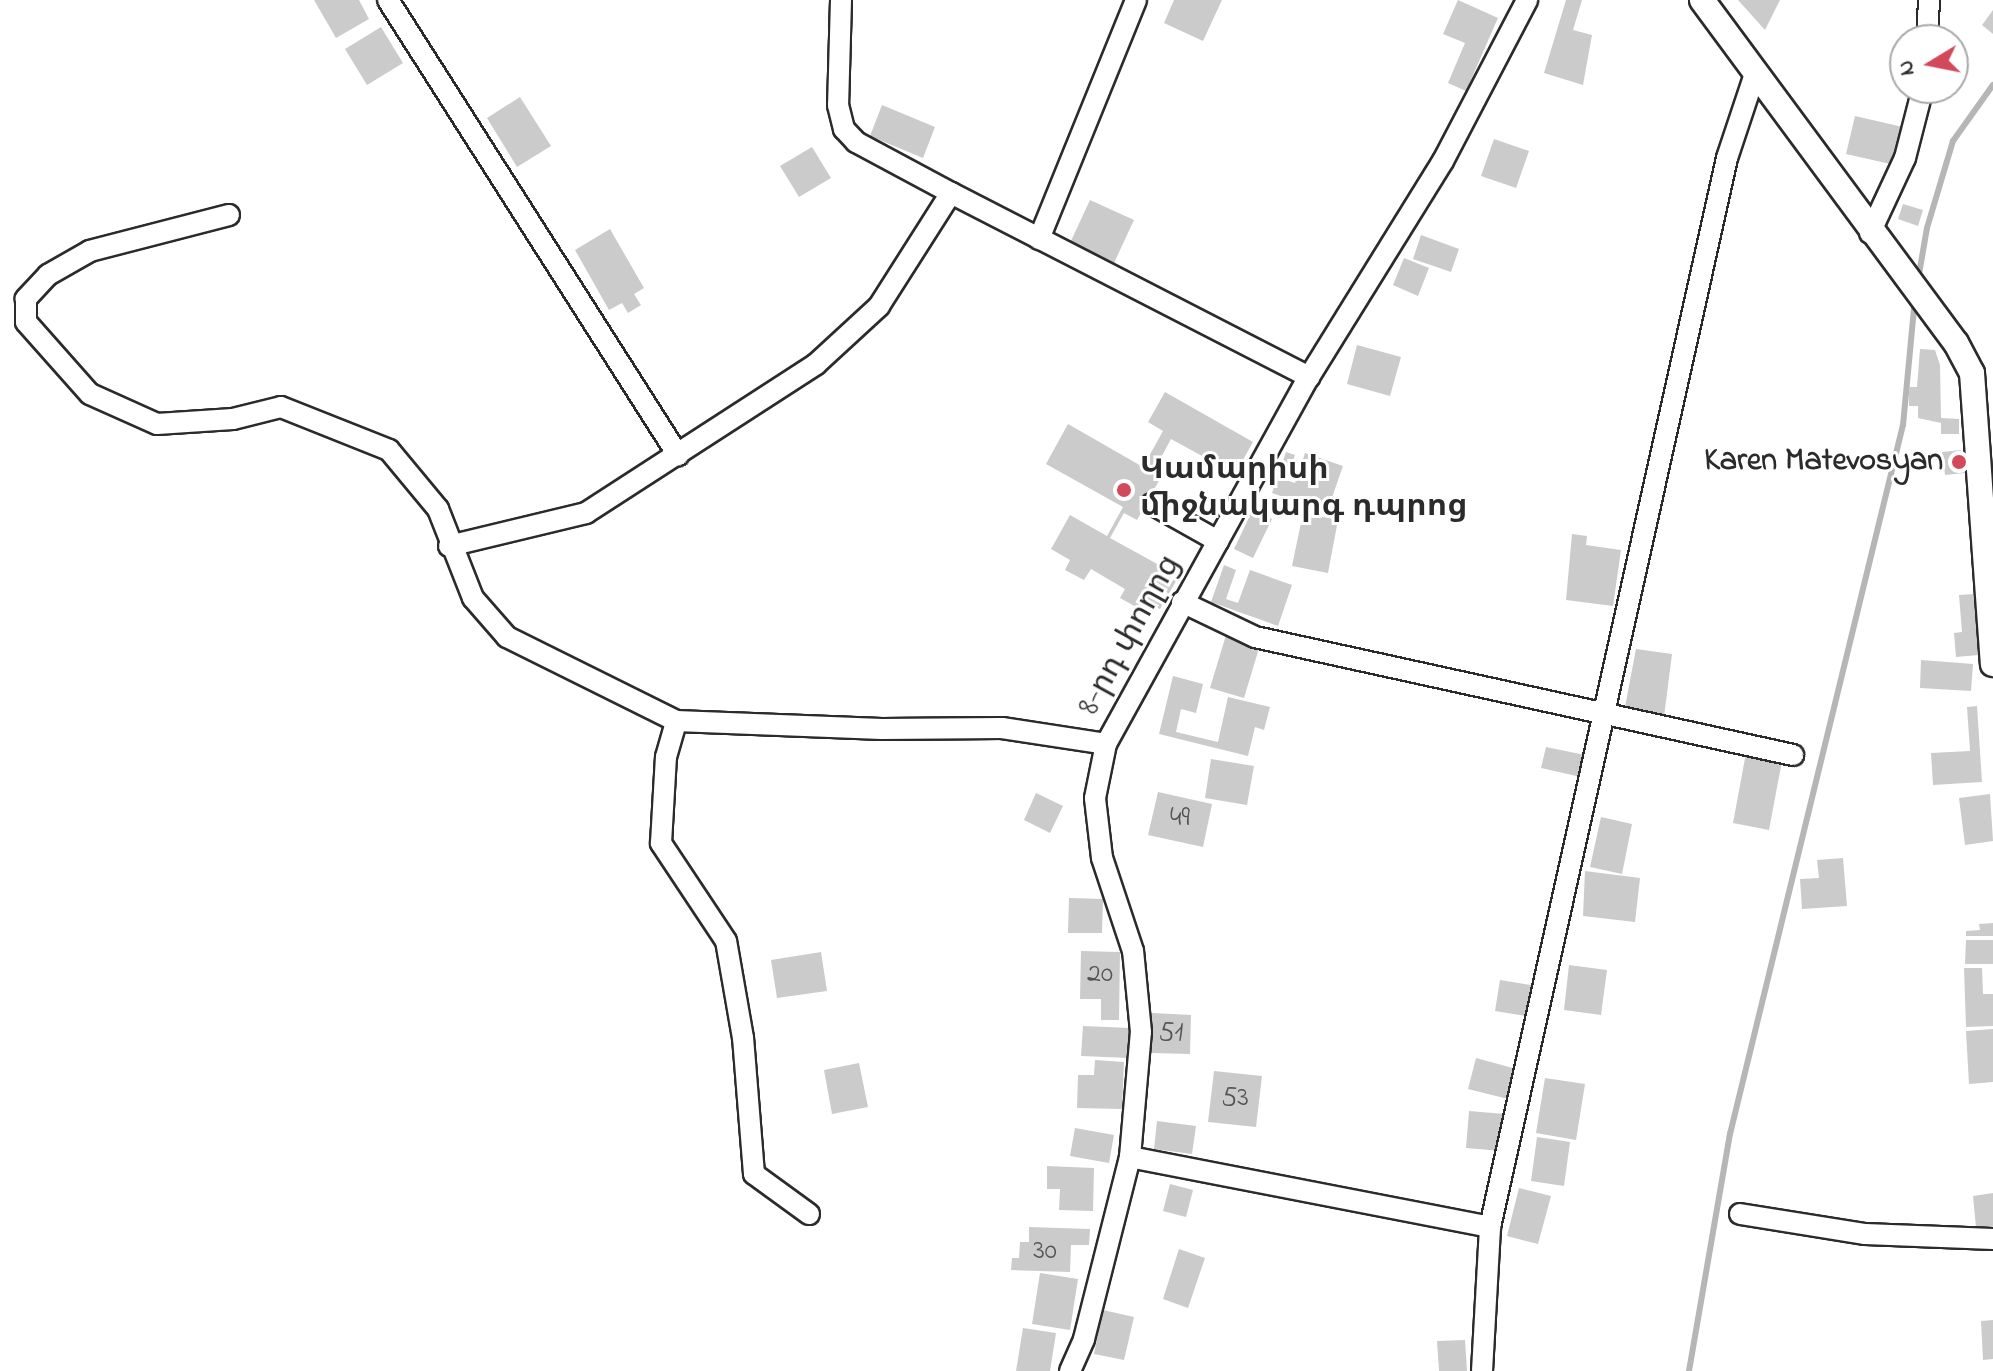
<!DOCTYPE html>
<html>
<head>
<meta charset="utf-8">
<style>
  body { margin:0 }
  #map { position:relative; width:1993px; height:1371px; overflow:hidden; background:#fff; font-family:"Indie Flower","Noto Sans Armenian",sans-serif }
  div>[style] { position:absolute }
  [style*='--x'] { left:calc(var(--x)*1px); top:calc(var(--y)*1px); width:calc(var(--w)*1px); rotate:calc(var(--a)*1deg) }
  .stream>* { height:6px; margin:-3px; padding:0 3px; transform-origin:3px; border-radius:3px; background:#b6b6b6 }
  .building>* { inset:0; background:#cbcbcb }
  .roads { filter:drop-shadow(2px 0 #2b2b2b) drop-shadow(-2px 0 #2b2b2b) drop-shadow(0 2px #2b2b2b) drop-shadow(0 -2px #2b2b2b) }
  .minor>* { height:20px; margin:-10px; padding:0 10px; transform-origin:10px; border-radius:10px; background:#fff }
  .major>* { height:24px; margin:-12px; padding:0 12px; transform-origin:12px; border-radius:12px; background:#fff }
  .dots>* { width:22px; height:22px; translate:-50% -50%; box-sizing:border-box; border:4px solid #fff; border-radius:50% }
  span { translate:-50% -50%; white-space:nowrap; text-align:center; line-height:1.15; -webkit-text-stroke:6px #fff; paint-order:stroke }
  .number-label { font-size:28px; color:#535353 }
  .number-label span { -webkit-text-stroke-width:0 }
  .poi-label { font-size:32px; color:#2b2b2b; font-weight:700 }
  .right { translate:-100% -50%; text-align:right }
  .left { translate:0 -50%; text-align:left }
  .street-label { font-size:32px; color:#2b2b2b }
  .north { position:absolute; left:1889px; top:24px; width:80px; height:80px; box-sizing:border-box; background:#fff; border:2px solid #aaa; border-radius:50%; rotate:260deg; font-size:22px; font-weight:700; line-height:32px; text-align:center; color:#2b2b2b }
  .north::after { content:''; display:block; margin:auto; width:28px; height:36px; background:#d1495b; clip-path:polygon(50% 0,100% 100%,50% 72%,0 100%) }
</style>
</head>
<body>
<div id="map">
  <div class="stream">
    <div style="--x:1918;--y:280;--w:53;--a:-80.2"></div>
    <div style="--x:1927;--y:228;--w:91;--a:-73.4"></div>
    <div style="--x:1953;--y:141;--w:69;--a:-54.5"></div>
    <div style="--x:1689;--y:1371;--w:241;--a:-80.2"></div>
    <div style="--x:1730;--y:1134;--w:730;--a:-76.29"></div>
    <div style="--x:1903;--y:425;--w:127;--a:-84.6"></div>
  </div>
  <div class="building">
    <div style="clip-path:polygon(314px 0,359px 0,369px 19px,336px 38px)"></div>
    <div style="clip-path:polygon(1174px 0,1222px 0,1203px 41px,1164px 23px)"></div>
    <div style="clip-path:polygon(1458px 0,1498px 18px,1466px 91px,1448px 83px,1465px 43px,1443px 34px)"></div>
    <div style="clip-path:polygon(1566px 0,1582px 0,1573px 30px,1592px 35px,1583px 85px,1544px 73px)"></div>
    <div style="clip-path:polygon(1738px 0,1780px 0,1765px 30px)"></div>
    <div style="clip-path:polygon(1993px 10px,1993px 34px,1982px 25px)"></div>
    <div style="clip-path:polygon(381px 27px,403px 63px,367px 85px,345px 49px)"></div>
    <div style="clip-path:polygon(520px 97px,551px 146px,517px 167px,487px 118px)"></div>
    <div style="clip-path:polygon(882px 105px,935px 127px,923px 158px,870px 136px)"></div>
    <div style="clip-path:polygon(1855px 116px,1903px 127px,1895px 165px,1846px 154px)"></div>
    <div style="clip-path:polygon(1494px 139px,1529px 151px,1516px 188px,1481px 176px)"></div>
    <div style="clip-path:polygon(812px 147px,831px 178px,799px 197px,780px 166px)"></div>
    <div style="clip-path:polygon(1090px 200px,1134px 220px,1114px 263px,1070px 243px)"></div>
    <div style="clip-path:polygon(1903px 204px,1923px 210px,1918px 226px,1898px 219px)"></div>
    <div style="clip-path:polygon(610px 229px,644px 288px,634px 294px,641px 305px,628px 313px,622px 303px,609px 310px,575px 250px)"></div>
    <div style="clip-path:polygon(1421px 235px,1459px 249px,1451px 272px,1413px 259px)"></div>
    <div style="clip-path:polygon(1404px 258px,1429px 268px,1418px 296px,1393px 285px)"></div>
    <div style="clip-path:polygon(1357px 345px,1401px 357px,1390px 396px,1347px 384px)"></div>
    <div style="clip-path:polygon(1920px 349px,1935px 350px,1940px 365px,1941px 418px,1959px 419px,1959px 434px,1941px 434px,1941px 423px,1918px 418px,1918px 406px,1909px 406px,1909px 387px,1917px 387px)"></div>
    <div style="clip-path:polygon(1165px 392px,1253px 442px,1235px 474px,1171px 439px,1157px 465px,1165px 470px,1137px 520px,1124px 513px,1110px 538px,1179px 576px,1160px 609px,1143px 600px,1138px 608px,1120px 598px,1125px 589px,1091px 569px,1084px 580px,1065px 570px,1070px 560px,1051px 549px,1070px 515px,1107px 536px,1123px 507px,1046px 464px,1068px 424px,1143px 467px,1163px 431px,1148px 422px)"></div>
    <div style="clip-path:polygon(1961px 450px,1965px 473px,1945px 475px,1942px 452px)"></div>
    <div style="clip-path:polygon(1286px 452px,1295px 455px,1286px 480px,1295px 483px,1305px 453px,1343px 466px,1327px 512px,1272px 493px)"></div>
    <div style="clip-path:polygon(1253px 509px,1272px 519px,1253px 558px,1234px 549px)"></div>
    <div style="clip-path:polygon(1303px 513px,1338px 520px,1328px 573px,1292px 566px)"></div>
    <div style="clip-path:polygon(1572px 534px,1587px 536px,1586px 545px,1621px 550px,1613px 606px,1566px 600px)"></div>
    <div style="clip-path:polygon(1224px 565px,1236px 570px,1226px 599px,1238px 603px,1250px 570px,1292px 585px,1278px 626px,1211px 602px)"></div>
    <div style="clip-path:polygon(1974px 594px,1979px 655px,1956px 657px,1954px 633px,1962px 632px,1959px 595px)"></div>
    <div style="clip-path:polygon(1226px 635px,1260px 645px,1244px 698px,1210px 688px)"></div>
    <div style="clip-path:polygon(1636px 649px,1672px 654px,1664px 717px,1624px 712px)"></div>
    <div style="clip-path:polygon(1921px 660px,1973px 664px,1971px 691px,1920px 688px)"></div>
    <div style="clip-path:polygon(1173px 676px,1203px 684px,1196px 713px,1181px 709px,1176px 732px,1218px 742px,1228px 697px,1270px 707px,1264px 730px,1255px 727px,1248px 756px,1159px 734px)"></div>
    <div style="clip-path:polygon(1977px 706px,1982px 782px,1933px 785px,1931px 753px,1970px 751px,1967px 707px)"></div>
    <div style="clip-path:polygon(1546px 747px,1585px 755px,1581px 777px,1541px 768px)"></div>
    <div style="clip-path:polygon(1746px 753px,1782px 761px,1769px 830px,1733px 823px)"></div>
    <div style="clip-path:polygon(1211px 759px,1254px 766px,1247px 805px,1205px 798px)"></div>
    <div style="clip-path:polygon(1158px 792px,1212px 804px,1203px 847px,1148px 835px)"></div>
    <div style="clip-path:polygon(1036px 793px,1063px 806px,1050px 833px,1024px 820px)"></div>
    <div style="clip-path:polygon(1990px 794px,1993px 841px,1965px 845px,1959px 798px)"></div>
    <div style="clip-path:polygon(1601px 817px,1632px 824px,1622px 874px,1590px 867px)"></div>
    <div style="clip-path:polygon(1843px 858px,1847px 906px,1802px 909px,1800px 879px,1819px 878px,1817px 860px)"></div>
    <div style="clip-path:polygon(1585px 871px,1640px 878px,1635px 922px,1583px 916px)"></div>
    <div style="clip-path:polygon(1069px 898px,1103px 899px,1102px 933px,1068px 933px)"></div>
    <div style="clip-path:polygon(1993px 923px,1993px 936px,1966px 936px,1966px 931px,1980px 930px,1979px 924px)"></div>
    <div style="clip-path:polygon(1966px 940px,1993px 940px,1993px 964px,1965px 964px)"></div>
    <div style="clip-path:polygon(1081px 951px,1120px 952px,1119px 1020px,1101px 1020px,1101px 999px,1080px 999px)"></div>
    <div style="clip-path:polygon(821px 952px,827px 991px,777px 998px,771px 960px)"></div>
    <div style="clip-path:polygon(1569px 965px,1607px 970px,1601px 1015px,1564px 1010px)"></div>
    <div style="clip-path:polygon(1964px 968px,1982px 968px,1983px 994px,1993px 994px,1993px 1026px,1966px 1027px)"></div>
    <div style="clip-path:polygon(1500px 980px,1537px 986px,1532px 1017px,1495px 1011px)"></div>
    <div style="clip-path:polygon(1152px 1013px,1191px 1015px,1190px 1054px,1151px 1053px)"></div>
    <div style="clip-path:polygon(1083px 1026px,1131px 1028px,1129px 1058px,1081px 1056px)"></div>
    <div style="clip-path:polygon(1993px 1029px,1993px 1082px,1969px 1084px,1966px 1031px)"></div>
    <div style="clip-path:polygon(1476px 1058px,1520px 1070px,1512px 1100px,1468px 1089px)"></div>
    <div style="clip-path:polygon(1095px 1060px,1124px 1062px,1122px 1109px,1077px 1108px,1078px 1075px,1094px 1075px)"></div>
    <div style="clip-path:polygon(859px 1063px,868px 1107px,832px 1114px,824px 1070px)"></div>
    <div style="clip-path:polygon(1214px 1071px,1262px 1076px,1256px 1127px,1208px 1122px)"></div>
    <div style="clip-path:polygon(1545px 1078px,1585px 1084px,1576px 1140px,1536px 1133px)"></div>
    <div style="clip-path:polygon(1469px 1111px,1505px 1114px,1502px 1151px,1466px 1148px)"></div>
    <div style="clip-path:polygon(1157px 1121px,1196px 1126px,1192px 1154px,1154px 1149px)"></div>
    <div style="clip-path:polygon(1075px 1128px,1114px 1135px,1109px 1163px,1070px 1156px)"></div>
    <div style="clip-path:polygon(1537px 1137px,1570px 1142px,1564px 1186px,1531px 1181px)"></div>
    <div style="clip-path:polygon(1047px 1166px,1094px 1168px,1093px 1211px,1059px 1210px,1060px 1189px,1047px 1189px)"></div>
    <div style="clip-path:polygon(1170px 1184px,1193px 1190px,1186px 1217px,1163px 1211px)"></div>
    <div style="clip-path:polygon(1519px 1188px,1551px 1196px,1538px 1244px,1507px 1236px)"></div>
    <div style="clip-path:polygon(1993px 1193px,1993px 1226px,1976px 1228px,1973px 1196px)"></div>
    <div style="clip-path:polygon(1029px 1227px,1090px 1229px,1089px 1245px,1071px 1245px,1070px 1272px,1011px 1270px,1012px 1258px,1019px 1258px,1020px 1242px,1029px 1242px)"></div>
    <div style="clip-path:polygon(1179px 1249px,1205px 1258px,1188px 1308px,1163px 1299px)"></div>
    <div style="clip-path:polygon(1040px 1273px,1078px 1279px,1070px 1330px,1032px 1324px)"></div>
    <div style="clip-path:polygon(1103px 1310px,1134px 1317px,1124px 1360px,1094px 1354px)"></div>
    <div style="clip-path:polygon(1993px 1320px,1993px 1359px,1983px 1360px,1981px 1321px)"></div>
    <div style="clip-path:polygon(1023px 1328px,1056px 1333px,1050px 1371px,1016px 1371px)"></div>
    <div style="clip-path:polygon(1465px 1340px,1467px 1371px,1439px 1371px,1437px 1341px)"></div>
  </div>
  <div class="roads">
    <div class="minor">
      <div style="--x:388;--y:0;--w:540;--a:57.49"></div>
      <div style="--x:841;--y:0;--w:105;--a:91.6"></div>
      <div style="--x:838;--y:105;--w:25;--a:76"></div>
      <div style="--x:844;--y:129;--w:18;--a:47"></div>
      <div style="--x:856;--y:142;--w:108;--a:28.2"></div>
      <div style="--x:1927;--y:40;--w:40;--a:-87.1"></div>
      <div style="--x:229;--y:215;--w:144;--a:165.5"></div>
      <div style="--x:90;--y:251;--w:48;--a:150.3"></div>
      <div style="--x:48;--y:275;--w:33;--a:133"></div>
      <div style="--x:26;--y:299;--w:23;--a:90"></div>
      <div style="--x:26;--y:322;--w:96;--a:48.4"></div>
      <div style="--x:90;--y:394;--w:73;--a:24.1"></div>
      <div style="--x:157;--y:424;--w:76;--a:-3.8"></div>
      <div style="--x:233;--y:419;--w:49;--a:-14"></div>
      <div style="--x:281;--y:407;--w:116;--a:21.7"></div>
      <div style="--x:389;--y:450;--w:77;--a:50.3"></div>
      <div style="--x:438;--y:509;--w:96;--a:68.5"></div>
      <div style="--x:473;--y:598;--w:52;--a:48.9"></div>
      <div style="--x:507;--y:637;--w:189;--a:26.4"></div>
      <div style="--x:1870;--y:233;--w:83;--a:-65"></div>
      <div style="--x:1905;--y:158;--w:72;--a:-75.6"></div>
      <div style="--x:1039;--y:239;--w:258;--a:-67.9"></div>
      <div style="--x:1152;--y:504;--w:76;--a:29.3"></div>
      <div style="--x:449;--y:546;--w:141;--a:-13.5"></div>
      <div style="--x:586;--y:513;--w:274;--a:-32.9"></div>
      <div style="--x:816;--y:364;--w:86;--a:-42.6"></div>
      <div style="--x:879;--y:306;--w:134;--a:-57.5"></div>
      <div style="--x:951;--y:193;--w:403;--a:27.2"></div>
      <div style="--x:1182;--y:602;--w:81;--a:25.6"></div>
      <div style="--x:1255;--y:637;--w:551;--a:12.37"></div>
      <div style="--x:1130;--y:1157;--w:367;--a:11"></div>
      <div style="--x:809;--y:1214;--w:68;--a:-144"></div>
      <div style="--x:754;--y:1174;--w:136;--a:-94.6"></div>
      <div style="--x:743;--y:1038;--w:98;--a:-99.9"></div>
      <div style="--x:726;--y:941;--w:118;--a:-123.6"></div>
      <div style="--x:661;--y:843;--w:86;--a:-86.7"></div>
      <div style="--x:666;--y:757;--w:37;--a:-74"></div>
      <div style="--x:676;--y:721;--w:206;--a:2.2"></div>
      <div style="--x:882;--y:729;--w:120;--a:-0.5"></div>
      <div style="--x:1002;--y:728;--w:105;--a:8.7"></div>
      <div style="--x:1740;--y:1214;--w:127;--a:9.1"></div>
      <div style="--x:1865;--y:1234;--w:128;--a:2.2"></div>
      <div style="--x:1070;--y:1371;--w:35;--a:-66"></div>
      <div style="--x:1084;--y:1339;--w:188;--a:-75.8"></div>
      <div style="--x:1130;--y:1157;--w:125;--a:-85"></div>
      <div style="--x:1141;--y:1032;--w:81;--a:-95.6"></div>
      <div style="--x:1133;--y:951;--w:98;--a:-108.4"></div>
      <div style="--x:1102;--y:858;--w:60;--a:-96.7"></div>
      <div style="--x:1095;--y:798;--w:55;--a:-78.5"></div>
      <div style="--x:1106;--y:744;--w:419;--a:-61.1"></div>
      <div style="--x:1309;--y:377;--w:254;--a:-58.2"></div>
      <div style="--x:1443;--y:161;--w:182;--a:-62.4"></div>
      <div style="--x:1482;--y:1371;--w:144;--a:-86.8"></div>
      <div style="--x:1490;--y:1227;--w:1095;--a:-77.5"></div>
      <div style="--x:1727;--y:158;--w:89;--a:-71.6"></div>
    </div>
    <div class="major">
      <div style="--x:1702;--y:0;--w:427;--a:53.5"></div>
      <div style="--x:1956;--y:343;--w:34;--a:62"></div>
      <div style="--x:1972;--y:373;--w:292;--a:85.9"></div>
    </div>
  </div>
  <div class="dots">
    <div style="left:1959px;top:462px;background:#d1495b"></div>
    <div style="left:1124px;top:490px;background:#d1495b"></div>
  </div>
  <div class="number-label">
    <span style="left:1180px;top:819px">49</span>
    <span style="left:1100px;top:975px">20</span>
    <span style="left:1171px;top:1034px">51</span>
    <span style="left:1235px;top:1099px">53</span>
    <span style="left:1045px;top:1252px">30</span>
  </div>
  <div class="poi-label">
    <span class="right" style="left:1943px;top:462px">Karen Matevosyan</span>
    <span class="left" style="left:1140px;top:490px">Կամարիսի<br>միջնակարգ դպրոց</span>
  </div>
  <div class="street-label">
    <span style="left:1131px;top:636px;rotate:-61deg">8-րդ փողոց</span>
  </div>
  <div class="north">N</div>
</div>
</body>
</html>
